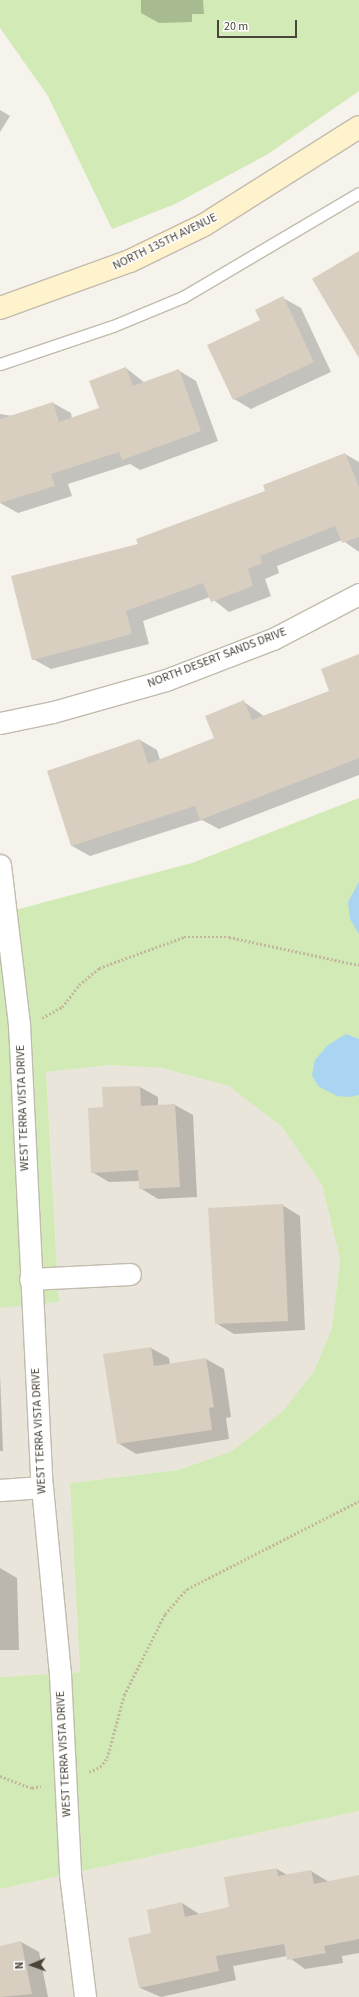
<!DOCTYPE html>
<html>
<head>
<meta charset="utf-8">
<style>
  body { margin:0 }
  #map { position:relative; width:359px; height:1997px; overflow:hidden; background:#f6f3ec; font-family:"Source Sans 3",sans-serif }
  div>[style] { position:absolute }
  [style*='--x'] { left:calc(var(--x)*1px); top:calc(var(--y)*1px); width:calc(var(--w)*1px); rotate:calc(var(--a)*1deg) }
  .residential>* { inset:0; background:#eae5da }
  .green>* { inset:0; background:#d2eab5 }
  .water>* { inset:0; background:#a9d4f2 }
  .shadow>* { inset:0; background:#0003 }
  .building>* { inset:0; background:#d8cfc1 }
  .path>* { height:2.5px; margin-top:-1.25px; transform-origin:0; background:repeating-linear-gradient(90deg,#c4b79f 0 2px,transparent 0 4px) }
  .roads { filter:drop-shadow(1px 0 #c2bbae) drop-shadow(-1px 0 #c2bbae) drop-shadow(0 1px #c2bbae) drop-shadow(0 -1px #c2bbae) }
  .lane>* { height:11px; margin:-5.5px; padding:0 5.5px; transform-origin:5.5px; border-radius:5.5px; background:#fff }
  .street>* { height:21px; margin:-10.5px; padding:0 10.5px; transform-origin:10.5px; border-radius:10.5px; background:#fff }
  .secondary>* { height:22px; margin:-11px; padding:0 11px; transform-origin:11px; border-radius:11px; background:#fff3cd }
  span { translate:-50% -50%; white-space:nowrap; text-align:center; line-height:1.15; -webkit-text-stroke:3px #fff; paint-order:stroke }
  .street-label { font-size:12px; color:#4b4439 }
  .north { position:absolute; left:12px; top:1945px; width:40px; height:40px; -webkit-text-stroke:3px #fff; paint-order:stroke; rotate:268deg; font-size:11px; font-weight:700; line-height:16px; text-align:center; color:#4b4439 }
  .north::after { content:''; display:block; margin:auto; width:14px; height:18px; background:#4b4439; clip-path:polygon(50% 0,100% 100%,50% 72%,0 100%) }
  .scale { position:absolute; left:217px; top:20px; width:80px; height:18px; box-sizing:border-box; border:2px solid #4b4439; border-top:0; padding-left:5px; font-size:12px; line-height:14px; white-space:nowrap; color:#4b4439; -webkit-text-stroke:3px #fff; paint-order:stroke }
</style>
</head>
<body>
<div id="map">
  <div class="residential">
    <div style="clip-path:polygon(110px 1065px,162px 1068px,229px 1086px,282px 1127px,322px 1185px,340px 1259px,332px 1328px,314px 1371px,283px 1411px,232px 1451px,178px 1470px,70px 1483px,80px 1672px,0 1677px,0 1308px,59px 1301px,46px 1072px)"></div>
    <div style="clip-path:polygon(359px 1811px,359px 1997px,0 1997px,0 1889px)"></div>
  </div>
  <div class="green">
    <div style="clip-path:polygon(0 0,359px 0,359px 91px,268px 154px,175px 204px,112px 229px,48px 96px,0 28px)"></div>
    <div style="clip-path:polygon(359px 798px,359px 1811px,0 1889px,0 1677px,80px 1672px,70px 1483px,178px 1470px,232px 1451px,283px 1411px,314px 1371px,332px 1328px,340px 1259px,322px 1185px,282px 1127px,229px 1086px,162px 1068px,110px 1065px,46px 1072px,59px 1302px,0 1308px,0 914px,192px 863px)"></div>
  </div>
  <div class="water">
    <div style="clip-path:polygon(359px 882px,359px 934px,350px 919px,348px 902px)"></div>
    <div style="clip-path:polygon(346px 1034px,359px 1039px,359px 1095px,351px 1097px,337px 1096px,318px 1086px,312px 1075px,315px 1060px,328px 1045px)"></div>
  </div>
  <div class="shadow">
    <div style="clip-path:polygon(141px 0,203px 0,204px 14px,192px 14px,192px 22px,159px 23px,141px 13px)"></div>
    <div style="clip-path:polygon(0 110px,10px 116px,0 132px)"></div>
    <div style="clip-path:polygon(283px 298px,301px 308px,331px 372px,251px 409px,234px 399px,261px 321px)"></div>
    <div style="clip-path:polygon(126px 368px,145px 383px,178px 370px,196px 381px,218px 441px,140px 470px,130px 464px,68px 484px,72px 496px,18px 513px,0 503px,0 414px,12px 416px,53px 403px,71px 413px,72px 419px,100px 409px)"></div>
    <div style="clip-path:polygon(345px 454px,359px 462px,359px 552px,342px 540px,277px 566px,279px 573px,265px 579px,271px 596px,229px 612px,210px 597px,143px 621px,149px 644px,51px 669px,33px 659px,140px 545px,267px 492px)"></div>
    <div style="clip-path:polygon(359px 655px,359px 775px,219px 829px,202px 820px,90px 856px,72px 846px,48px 771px,140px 740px,157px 750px,160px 760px,215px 738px,244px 702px,264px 716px,330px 691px)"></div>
    <div style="clip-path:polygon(140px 1087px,158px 1097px,158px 1106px,175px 1105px,193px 1115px,197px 1197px,158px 1199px,140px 1188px,140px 1181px,109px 1182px,92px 1172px,104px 1108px,103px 1088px)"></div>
    <div style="clip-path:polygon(282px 1205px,300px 1216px,305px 1330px,234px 1334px,216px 1323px)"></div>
    <div style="clip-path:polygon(151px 1348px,169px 1358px,170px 1365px,206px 1359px,224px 1369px,231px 1417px,226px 1418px,229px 1439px,136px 1454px,118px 1443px)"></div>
    <div style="clip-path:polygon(0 1374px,3px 1451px,0 1451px)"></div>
    <div style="clip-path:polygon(0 1568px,17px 1578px,19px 1650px,0 1650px)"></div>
    <div style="clip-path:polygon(277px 1869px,287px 1875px,311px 1871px,329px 1882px,359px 1876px,359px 1953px,342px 1956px,343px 1963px,305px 1969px,287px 1956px,233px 1966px,236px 1980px,161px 1997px,140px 1988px,152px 1933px,182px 1903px,199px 1914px,231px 1907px)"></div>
    <div style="clip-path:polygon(21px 1942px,39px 1952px,48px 1997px,0 1997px,0 1947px)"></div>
  </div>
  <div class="building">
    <div style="clip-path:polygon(359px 251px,359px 358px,312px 279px)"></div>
    <div style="clip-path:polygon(283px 296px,314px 362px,233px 400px,207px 345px,260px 320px,255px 310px)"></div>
    <div style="clip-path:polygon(126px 367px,133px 386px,179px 369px,201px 431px,122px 460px,119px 452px,51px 474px,55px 486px,0 503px,0 419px,53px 402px,59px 422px,99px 408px,89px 381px)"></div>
    <div style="clip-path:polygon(345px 453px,359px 487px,359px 537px,342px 543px,335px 526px,260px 556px,262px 563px,248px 569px,253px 586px,211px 602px,203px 583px,126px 611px,132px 634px,32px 660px,11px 576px,138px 544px,136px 539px,265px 491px,263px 485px)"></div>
    <div style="clip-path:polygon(359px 654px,359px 758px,200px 820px,195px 806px,71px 846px,47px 771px,140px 739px,148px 764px,214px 738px,205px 716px,244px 700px,252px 720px,329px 691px,321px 669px)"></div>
    <div style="clip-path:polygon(140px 1086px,141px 1106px,175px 1104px,180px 1187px,139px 1189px,138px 1170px,91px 1173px,88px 1108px,103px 1107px,102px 1087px)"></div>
    <div style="clip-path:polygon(283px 1204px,288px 1321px,215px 1324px,208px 1208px)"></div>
    <div style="clip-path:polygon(151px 1347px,154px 1366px,206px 1358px,214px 1407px,209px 1408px,212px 1430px,117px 1444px,103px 1354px)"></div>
    <div style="clip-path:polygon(277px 1868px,278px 1876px,311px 1870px,314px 1884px,359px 1875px,359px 1939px,324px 1946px,326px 1953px,287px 1960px,284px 1944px,216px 1956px,219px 1971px,139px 1988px,128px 1938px,151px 1933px,147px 1910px,182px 1902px,185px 1917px,229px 1907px,224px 1877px)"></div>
    <div style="clip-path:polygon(21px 1941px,32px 1994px,0 1997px,0 1946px)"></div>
  </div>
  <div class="path">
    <div style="--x:42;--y:1018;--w:23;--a:-29"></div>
    <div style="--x:62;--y:1007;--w:28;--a:-52"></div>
    <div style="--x:79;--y:985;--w:26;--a:-40"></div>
    <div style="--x:99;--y:968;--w:90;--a:-20"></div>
    <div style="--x:184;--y:937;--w:45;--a:0"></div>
    <div style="--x:229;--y:937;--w:133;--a:12.2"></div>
    <div style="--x:89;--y:1772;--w:12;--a:-24"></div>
    <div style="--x:100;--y:1767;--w:11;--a:-52"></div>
    <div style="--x:107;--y:1758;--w:65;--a:-74.9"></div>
    <div style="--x:124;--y:1695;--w:91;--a:-63.2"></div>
    <div style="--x:165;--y:1614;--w:33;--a:-49"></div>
    <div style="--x:187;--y:1589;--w:193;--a:-27.1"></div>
    <div style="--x:0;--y:1776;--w:34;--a:21"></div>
    <div style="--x:32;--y:1788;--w:9;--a:-13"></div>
  </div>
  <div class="roads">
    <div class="lane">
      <div style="--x:0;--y:364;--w:119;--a:-18.6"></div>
      <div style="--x:113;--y:326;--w:76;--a:-22.5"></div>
      <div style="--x:183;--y:297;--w:204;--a:-30.6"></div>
    </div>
    <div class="street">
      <div style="--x:0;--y:723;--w:54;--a:-11.7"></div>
      <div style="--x:53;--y:712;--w:117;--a:-15.8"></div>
      <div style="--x:166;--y:680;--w:115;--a:-21"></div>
      <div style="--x:273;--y:639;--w:97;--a:-27.6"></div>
      <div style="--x:0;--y:865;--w:160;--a:83.2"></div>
      <div style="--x:19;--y:1024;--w:464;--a:87.2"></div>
      <div style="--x:42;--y:1487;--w:188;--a:84.5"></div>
      <div style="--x:60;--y:1674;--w:200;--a:87.1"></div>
      <div style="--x:70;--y:1874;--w:124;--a:83"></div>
      <div style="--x:30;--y:1279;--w:100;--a:-2.9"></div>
      <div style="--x:0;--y:1490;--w:42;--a:-4.1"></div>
    </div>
    <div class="secondary">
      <div style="--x:0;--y:308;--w:138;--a:-19.9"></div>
      <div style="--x:130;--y:261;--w:82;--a:-25.9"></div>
      <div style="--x:204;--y:225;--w:183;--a:-32.3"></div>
    </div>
  </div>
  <div class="street-label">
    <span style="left:165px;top:242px;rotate:-26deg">NORTH 135TH AVENUE</span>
    <span style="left:217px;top:658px;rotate:-21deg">NORTH DESERT SANDS DRIVE</span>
    <span style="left:23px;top:1108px;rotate:-92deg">WEST TERRA VISTA DRIVE</span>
    <span style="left:39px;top:1431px;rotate:-93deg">WEST TERRA VISTA DRIVE</span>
    <span style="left:64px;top:1754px;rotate:-93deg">WEST TERRA VISTA DRIVE</span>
  </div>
  <div class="north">N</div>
  <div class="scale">20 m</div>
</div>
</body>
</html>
